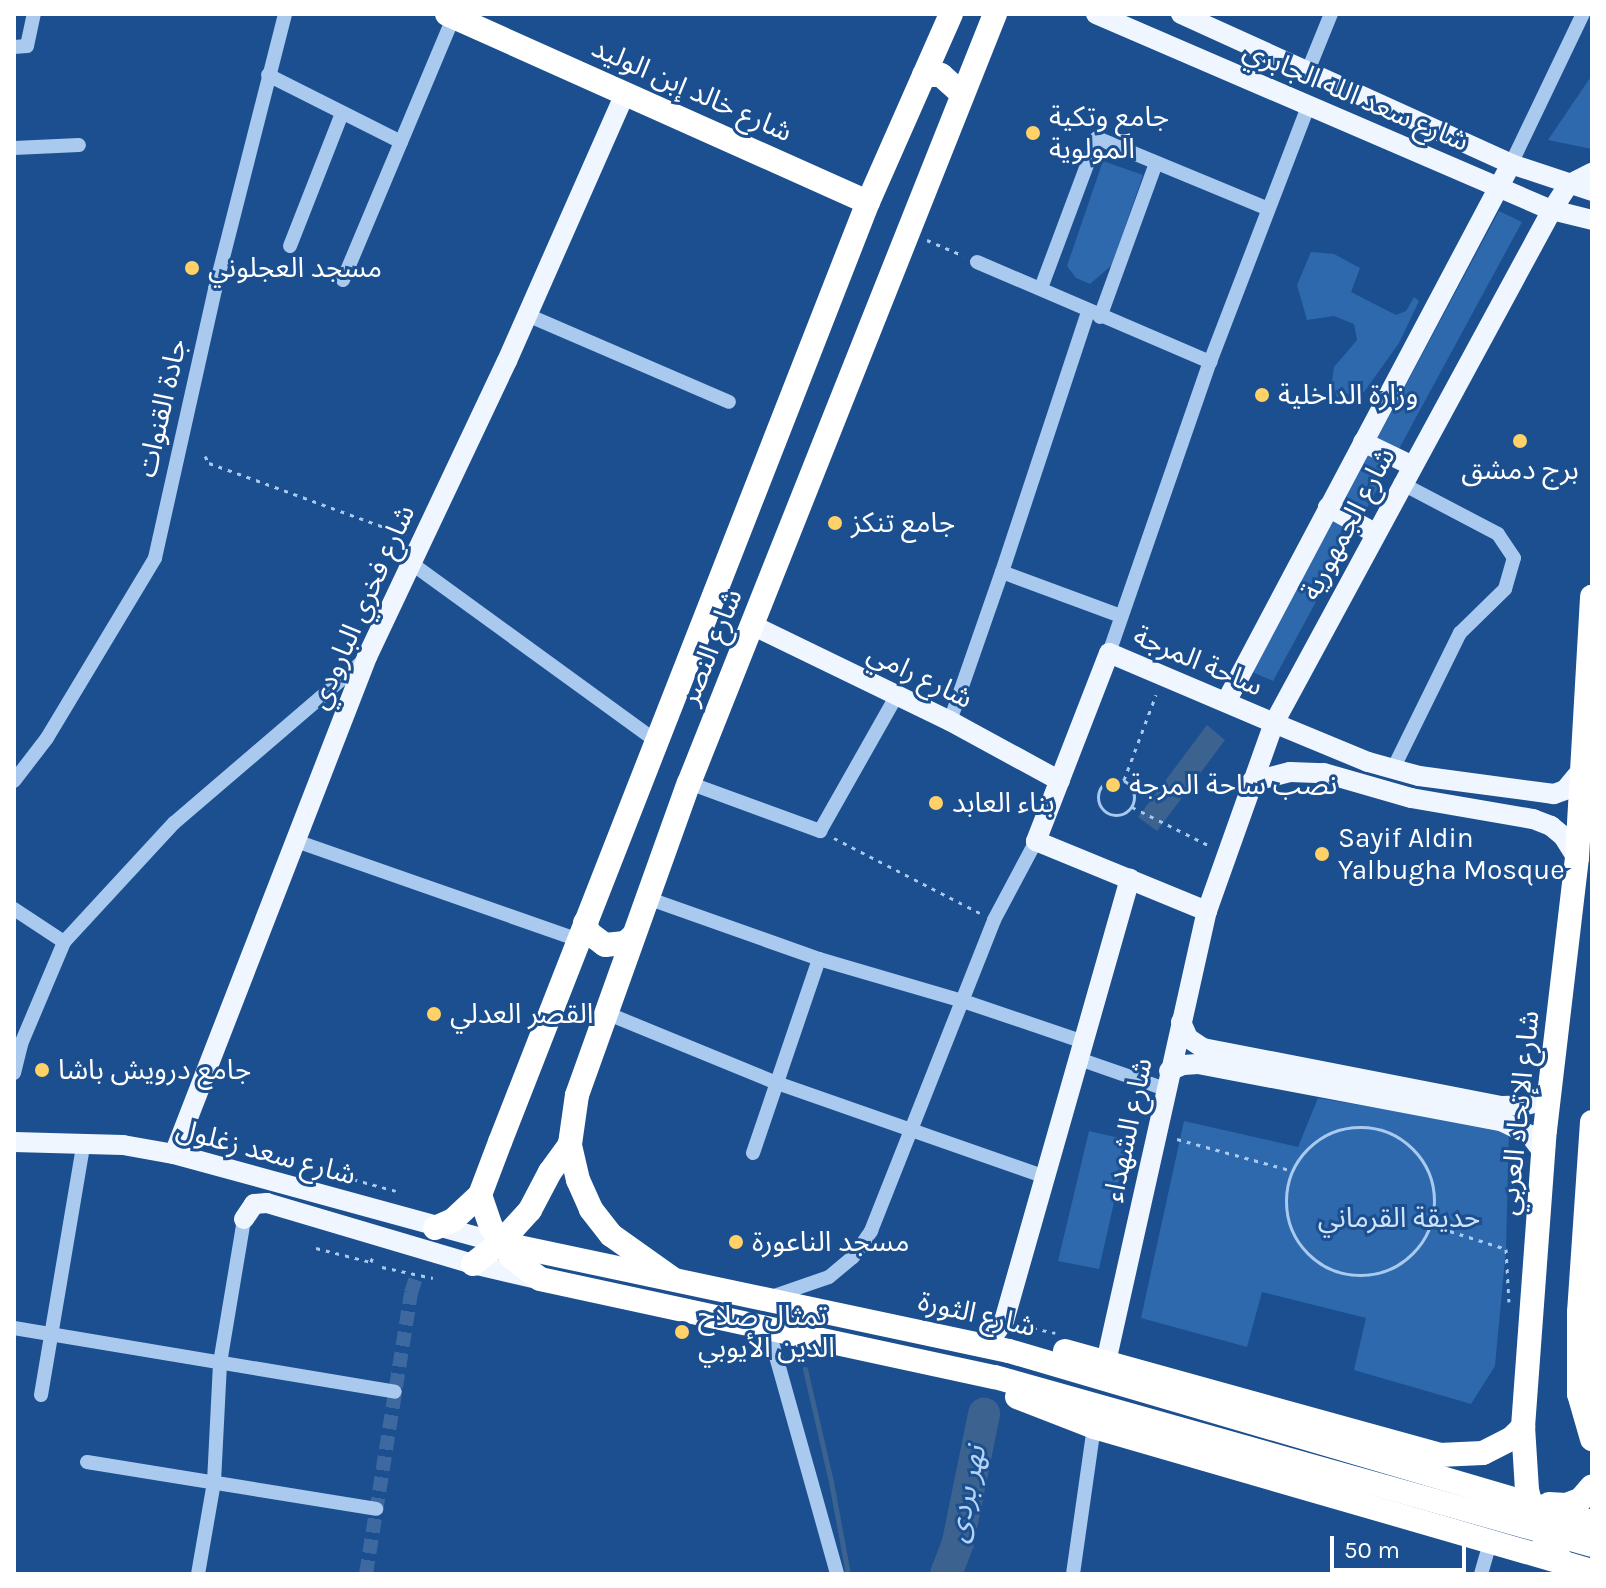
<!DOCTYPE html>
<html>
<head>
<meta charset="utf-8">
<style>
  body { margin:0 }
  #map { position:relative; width:1606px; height:1588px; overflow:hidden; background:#1b4f8f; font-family:Karla,"Noto Sans Arabic",sans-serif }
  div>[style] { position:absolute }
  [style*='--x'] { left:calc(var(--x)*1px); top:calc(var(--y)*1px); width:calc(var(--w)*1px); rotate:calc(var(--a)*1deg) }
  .green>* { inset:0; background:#2e69ad }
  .water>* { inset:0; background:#3c6290 }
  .stream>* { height:5px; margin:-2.5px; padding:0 2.5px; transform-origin:2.5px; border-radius:2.5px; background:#3c6290 }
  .river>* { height:32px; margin:-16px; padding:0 16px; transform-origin:16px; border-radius:16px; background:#3c6290 }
  .minor-tunnel>* { height:14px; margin-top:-7px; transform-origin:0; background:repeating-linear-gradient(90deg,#3d69a0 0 14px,transparent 0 21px) }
  .path>* { height:3px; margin-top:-1.5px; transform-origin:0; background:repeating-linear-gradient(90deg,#a9c9ee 0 4px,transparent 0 10px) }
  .path>.ring { margin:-1.5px; padding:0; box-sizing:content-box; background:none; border:3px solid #a9c9ee; border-radius:50% }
  .minor>* { height:14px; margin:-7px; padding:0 7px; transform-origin:7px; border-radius:7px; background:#a9c9ee }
  .major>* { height:20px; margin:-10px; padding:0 10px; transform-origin:10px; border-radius:10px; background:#f0f6ff }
  .highway>* { height:24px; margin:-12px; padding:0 12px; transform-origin:12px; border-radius:12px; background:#fff }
  .dots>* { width:22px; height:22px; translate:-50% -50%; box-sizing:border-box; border:4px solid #1b4f8f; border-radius:50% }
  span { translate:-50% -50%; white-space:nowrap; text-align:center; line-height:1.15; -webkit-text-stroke:6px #1b4f8f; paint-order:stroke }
  .street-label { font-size:28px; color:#fff }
  .poi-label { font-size:28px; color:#fff }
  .left { translate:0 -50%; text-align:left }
  .park-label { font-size:28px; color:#cfe3fa }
  .water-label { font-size:30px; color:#b5d3f5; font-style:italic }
  .frame { position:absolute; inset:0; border:16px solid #fff; pointer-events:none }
  .scale { position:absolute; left:1330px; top:1536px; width:136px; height:36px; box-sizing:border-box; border:4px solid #fff; border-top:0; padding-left:10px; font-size:24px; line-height:28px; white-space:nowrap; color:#fff; -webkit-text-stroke:6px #1b4f8f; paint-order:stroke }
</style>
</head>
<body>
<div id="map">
  <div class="green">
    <div style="clip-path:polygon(1592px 75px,1592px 149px,1548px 140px)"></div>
    <div style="clip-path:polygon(1103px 161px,1143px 175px,1112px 265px,1090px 284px,1076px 278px,1067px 266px)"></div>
    <div style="clip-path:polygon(1499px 211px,1522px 222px,1273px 681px,1252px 672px)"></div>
    <div style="clip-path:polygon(1311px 252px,1334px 254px,1360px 268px,1351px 292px,1396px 315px,1406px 311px,1414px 297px,1419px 301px,1399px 343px,1364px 392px,1337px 397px,1332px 381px,1334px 367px,1357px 340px,1354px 324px,1334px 316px,1307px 320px,1297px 285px)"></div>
    <div style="clip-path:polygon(1318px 1098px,1509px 1130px,1506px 1249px,1495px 1366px,1471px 1404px,1354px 1370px,1366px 1318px,1262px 1292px,1247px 1347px,1141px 1318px,1184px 1121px,1298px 1147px)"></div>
    <div style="clip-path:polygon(1089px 1131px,1128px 1140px,1099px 1269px,1058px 1261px)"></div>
  </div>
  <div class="water">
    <div style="clip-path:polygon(1207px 725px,1225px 740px,1157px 831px,1138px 817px)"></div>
  </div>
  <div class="stream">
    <div style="--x:805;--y:1369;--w:116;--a:77"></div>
    <div style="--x:831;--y:1482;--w:94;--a:79.5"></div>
  </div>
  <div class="river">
    <div style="--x:946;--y:1574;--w:34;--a:-69"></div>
    <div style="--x:958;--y:1542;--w:131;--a:-78.5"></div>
  </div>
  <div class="minor-tunnel">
    <div style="--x:366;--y:1574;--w:285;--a:-80.9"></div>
    <div style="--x:411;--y:1293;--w:19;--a:-72"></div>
  </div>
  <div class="path">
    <div style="--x:927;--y:240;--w:40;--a:23.4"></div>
    <div style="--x:205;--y:456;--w:8;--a:60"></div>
    <div style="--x:209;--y:463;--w:210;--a:20.1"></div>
    <div class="ring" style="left:1098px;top:779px;width:33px;height:33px"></div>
    <div style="--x:1124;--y:780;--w:91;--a:-69.4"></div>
    <div style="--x:1132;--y:807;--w:87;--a:26.6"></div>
    <div style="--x:834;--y:838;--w:164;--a:27.2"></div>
    <div class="ring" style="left:1286px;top:1127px;width:145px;height:145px"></div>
    <div style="--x:1177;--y:1139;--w:120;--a:15.4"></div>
    <div style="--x:334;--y:1174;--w:64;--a:15.3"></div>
    <div style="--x:1431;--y:1225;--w:79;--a:17.7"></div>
    <div style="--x:1506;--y:1249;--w:53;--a:86.8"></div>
    <div style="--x:316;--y:1248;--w:57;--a:14.3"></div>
    <div style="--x:371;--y:1262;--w:6;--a:-72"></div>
    <div style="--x:382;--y:1267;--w:52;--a:12.2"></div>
    <div style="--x:1023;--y:1326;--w:33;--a:12"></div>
  </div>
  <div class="minor">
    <div style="--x:14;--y:47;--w:13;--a:-4"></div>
    <div style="--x:27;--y:46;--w:33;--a:-78"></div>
    <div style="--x:1307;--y:73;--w:64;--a:-67.9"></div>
    <div style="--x:268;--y:75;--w:149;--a:26.7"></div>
    <div style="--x:14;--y:148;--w:65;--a:-2.6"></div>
    <div style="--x:1511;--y:164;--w:166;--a:-64.4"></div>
    <div style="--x:290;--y:246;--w:143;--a:-68.6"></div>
    <div style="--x:977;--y:262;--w:254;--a:23.2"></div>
    <div style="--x:343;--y:280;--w:289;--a:-67.2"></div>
    <div style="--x:1041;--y:288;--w:160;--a:-69.5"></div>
    <div style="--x:1097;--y:138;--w:185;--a:22.5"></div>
    <div style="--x:525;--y:314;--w:222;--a:23.3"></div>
    <div style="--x:1100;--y:317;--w:164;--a:-70"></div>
    <div style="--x:411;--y:563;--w:301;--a:36"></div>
    <div style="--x:1002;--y:572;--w:274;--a:-71.7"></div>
    <div style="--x:1109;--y:653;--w:308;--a:-70.9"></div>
    <div style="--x:1210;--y:362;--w:273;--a:-69"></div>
    <div style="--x:950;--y:721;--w:158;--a:-70.8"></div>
    <div style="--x:1002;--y:572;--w:127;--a:20.3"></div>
    <div style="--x:1393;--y:769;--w:152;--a:-63.8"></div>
    <div style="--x:1460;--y:633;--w:63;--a:-44.4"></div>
    <div style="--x:1505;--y:589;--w:32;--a:-74"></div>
    <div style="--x:1514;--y:558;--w:29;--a:-124"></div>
    <div style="--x:1498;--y:534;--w:110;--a:-152.3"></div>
    <div style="--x:14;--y:781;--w:54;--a:-52.5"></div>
    <div style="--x:47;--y:738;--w:210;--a:-59"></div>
    <div style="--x:155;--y:558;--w:276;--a:-77.4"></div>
    <div style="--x:215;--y:289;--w:284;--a:-75.7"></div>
    <div style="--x:689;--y:783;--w:140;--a:20.1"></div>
    <div style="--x:820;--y:831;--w:156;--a:-60.5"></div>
    <div style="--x:296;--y:841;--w:300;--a:19.3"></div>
    <div style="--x:647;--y:898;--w:182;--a:19.5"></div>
    <div style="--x:819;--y:959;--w:150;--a:16.3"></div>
    <div style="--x:963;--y:1001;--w:128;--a:18.7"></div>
    <div style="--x:14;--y:909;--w:60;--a:33.4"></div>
    <div style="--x:606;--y:1013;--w:185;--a:22.3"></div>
    <div style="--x:777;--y:1083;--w:284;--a:19.3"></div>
    <div style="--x:1079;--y:1059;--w:91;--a:19.2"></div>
    <div style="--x:14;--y:1073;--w:30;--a:-76"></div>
    <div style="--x:21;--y:1044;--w:111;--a:-67.1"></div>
    <div style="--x:64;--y:942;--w:162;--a:-47.3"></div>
    <div style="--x:174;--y:823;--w:250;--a:-40.6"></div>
    <div style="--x:753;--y:1153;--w:205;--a:-71.2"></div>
    <div style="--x:771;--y:1297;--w:61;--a:-19"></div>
    <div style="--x:829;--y:1277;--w:31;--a:-40"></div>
    <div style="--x:853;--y:1257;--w:32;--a:-55"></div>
    <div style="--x:871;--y:1231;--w:334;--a:-68.4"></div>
    <div style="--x:994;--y:920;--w:89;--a:-62"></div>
    <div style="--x:14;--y:1328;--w:386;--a:9.5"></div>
    <div style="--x:768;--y:1328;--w:255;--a:74.3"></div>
    <div style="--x:41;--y:1395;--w:257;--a:-80.4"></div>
    <div style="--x:87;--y:1462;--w:293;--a:9.2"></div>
    <div style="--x:198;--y:1574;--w:93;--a:-80.1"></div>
    <div style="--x:214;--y:1482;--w:119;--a:-87.1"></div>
    <div style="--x:220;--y:1363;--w:146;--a:-80.5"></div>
    <div style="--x:1073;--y:1574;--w:148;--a:-81.9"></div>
    <div style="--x:1481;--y:1574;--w:36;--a:-74"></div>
  </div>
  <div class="major">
    <div style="--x:1096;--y:14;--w:496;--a:23.3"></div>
    <div style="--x:1552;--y:210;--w:41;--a:14"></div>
    <div style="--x:1181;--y:14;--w:362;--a:24.4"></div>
    <div style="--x:1511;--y:164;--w:85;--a:18.4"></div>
    <div style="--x:1363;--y:442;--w:53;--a:25.6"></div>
    <div style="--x:1328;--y:507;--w:54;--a:29"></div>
    <div style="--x:752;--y:625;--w:220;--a:25.9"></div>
    <div style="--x:950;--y:721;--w:125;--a:28.6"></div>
    <div style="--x:1226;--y:702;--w:609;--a:-62.09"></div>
    <div style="--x:1580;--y:772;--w:23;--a:130"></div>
    <div style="--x:1565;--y:790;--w:12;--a:160"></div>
    <div style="--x:1554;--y:794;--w:136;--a:-172.4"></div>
    <div style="--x:1419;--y:776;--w:53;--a:-164.6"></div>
    <div style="--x:1368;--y:762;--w:102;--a:-157.5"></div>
    <div style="--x:1274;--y:723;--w:583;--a:-61.55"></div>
    <div style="--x:1552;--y:210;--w:30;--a:-57"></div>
    <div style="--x:1568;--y:185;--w:27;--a:-27"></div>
    <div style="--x:1251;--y:782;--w:40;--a:-14.4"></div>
    <div style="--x:1290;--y:772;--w:34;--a:2"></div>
    <div style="--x:1324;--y:773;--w:91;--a:16"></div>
    <div style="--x:1411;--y:798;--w:124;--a:9.8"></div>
    <div style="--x:1533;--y:819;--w:19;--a:21"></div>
    <div style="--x:1551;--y:826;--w:16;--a:40"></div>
    <div style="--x:1563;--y:836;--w:26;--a:58"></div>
    <div style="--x:1181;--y:1022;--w:17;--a:66"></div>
    <div style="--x:1188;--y:1038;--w:18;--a:34"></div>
    <div style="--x:1203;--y:1048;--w:305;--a:11"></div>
    <div style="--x:1502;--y:1106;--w:24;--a:-2"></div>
    <div style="--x:1526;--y:1105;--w:24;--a:-15"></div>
    <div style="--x:1169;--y:1071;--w:15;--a:-23"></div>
    <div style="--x:1183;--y:1065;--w:15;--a:-4"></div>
    <div style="--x:1198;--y:1064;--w:308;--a:10.7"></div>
    <div style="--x:1501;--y:1121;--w:32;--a:26"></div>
    <div style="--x:1530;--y:1135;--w:21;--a:53"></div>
    <div style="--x:14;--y:1142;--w:109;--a:1.6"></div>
    <div style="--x:123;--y:1145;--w:52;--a:10"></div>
    <div style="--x:174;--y:1154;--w:338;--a:15.3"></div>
    <div style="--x:174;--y:1154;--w:533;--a:-68.78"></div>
    <div style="--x:367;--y:657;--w:327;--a:-64.7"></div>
    <div style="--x:507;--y:361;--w:293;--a:-66.2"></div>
    <div style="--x:244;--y:1219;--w:18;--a:-56"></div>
    <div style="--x:254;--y:1204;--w:13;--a:-4"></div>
    <div style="--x:267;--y:1203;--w:215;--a:16.5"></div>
    <div style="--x:473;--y:1264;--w:66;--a:13.2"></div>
    <div style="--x:987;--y:1345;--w:29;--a:-55"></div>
    <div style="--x:1004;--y:1321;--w:460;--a:-74.1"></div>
    <div style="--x:1106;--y:1362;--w:462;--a:-77.4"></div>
    <div style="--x:1207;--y:911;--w:200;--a:-70.4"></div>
    <div style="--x:1274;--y:723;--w:179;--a:-157"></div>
    <div style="--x:1109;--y:653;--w:202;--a:111.2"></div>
    <div style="--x:1036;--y:841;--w:185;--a:22.3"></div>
  </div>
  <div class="highway">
    <div style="--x:447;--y:14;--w:461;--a:24.1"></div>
    <div style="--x:951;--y:14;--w:206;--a:113.8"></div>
    <div style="--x:868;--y:202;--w:1009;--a:111.38"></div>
    <div style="--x:500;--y:1142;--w:57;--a:110.7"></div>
    <div style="--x:480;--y:1195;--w:34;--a:71"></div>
    <div style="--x:491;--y:1227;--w:36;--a:56"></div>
    <div style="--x:511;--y:1257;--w:36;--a:37"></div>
    <div style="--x:540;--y:1279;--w:465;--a:12.2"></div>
    <div style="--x:995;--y:1377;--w:620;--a:15.72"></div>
    <div style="--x:924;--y:75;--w:17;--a:0"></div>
    <div style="--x:941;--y:75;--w:28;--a:42"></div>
    <div style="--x:585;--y:923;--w:11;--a:68"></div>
    <div style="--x:589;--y:933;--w:20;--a:37"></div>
    <div style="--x:605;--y:945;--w:20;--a:-6"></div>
    <div style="--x:625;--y:943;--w:11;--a:-41"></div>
    <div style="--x:1592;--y:1122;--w:190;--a:93.9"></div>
    <div style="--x:1579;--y:1312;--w:82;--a:90"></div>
    <div style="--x:1579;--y:1394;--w:47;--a:73.9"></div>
    <div style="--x:435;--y:1228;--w:20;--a:-24"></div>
    <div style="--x:453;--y:1220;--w:37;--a:-43"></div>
    <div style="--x:500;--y:1243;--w:520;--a:11.98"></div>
    <div style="--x:1009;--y:1351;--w:608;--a:16.35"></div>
    <div style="--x:473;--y:1264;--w:34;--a:-38"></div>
    <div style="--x:500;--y:1243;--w:45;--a:-47.7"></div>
    <div style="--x:530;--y:1210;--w:43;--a:-62.2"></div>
    <div style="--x:550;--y:1172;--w:34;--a:-54"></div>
    <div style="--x:673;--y:1279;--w:76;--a:-144.6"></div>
    <div style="--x:611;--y:1235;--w:33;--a:-128"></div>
    <div style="--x:591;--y:1209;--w:32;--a:-114"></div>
    <div style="--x:578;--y:1180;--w:37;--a:-103"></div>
    <div style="--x:570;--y:1144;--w:49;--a:-81.9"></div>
    <div style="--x:577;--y:1095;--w:331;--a:-70.3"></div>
    <div style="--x:689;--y:783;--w:828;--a:-68.3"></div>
    <div style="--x:1065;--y:1351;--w:388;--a:15.5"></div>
    <div style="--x:1439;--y:1455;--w:44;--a:-2.6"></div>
    <div style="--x:1483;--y:1453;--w:33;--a:-27"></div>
    <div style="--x:1512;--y:1438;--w:16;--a:-45"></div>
    <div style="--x:1017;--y:1397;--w:83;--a:21.3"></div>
    <div style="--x:1094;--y:1427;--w:518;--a:16.13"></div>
    <div style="--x:1549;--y:1504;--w:17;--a:3"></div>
    <div style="--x:1566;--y:1505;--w:15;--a:-20"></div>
    <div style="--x:1580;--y:1500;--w:18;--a:-49"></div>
    <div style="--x:1562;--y:1561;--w:21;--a:-133"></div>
    <div style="--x:1548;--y:1546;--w:40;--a:-113.4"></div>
    <div style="--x:1532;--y:1509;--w:20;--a:-105"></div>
    <div style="--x:1527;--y:1490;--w:63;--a:-93.6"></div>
    <div style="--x:1523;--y:1427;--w:298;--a:-85.8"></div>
    <div style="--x:1545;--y:1130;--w:274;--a:-83.3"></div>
    <div style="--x:1577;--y:858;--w:262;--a:-86.7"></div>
  </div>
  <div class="dots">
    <div style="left:1033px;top:133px;background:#ffd166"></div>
    <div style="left:192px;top:268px;background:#ffd166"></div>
    <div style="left:1262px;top:395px;background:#ffd166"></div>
    <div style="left:1520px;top:441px;background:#ffd166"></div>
    <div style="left:835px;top:523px;background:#ffd166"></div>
    <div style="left:1113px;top:785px;background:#ffd166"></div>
    <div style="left:936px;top:803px;background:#ffd166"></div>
    <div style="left:1322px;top:854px;background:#ffd166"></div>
    <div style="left:434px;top:1014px;background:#ffd166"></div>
    <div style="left:42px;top:1070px;background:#ffd166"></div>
    <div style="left:736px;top:1242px;background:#ffd166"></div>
    <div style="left:682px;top:1332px;background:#ffd166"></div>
  </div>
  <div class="street-label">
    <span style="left:692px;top:90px;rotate:24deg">شارع خالد إبن الوليد</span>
    <span style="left:1356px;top:96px;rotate:23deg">شارع سعد الله الجابري</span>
    <span style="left:162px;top:408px;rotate:-77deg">جادة القنوات</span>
    <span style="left:1348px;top:524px;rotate:-62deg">شارع الجمهورية</span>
    <span style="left:362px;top:607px;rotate:-66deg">شارع فخري البارودي</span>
    <span style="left:711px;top:647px;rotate:-68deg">شارع النصر</span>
    <span style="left:1198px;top:661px;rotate:23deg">ساحة المرجة</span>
    <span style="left:920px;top:676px;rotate:26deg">شارع رامي</span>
    <span style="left:1519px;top:1113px;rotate:-84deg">شارع الإتحاد العربي</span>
    <span style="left:1128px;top:1130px;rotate:-78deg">شارع الشهداء</span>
    <span style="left:266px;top:1152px;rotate:15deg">شارع سعد زغلول</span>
    <span style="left:977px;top:1314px;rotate:13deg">شارع الثورة</span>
  </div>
  <div class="poi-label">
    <span class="left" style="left:1049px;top:133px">جامع وتكية<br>المولوية</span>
    <span class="left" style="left:208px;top:268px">مسجد العجلوني</span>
    <span class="left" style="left:1278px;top:395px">وزارة الداخلية</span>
    <span style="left:1520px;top:470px">برج دمشق</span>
    <span class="left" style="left:851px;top:523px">جامع تنكز</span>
    <span class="left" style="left:1129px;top:785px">نصب ساحة المرجة</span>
    <span class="left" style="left:952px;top:803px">بناء العابد</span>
    <span class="left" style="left:1338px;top:854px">Sayif Aldin<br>Yalbugha Mosque</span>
    <span class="left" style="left:450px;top:1014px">القصر العدلي</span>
    <span class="left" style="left:58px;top:1070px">جامع درويش باشا</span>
    <span class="left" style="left:752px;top:1242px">مسجد الناعورة</span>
    <span class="left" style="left:698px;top:1332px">تمثال صلاح<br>الدين الأيوبي</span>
  </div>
  <div class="park-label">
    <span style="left:1399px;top:1218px">حديقة القرماني</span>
  </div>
  <div class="water-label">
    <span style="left:966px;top:1494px;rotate:-78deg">نهر بردى</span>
  </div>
  <div class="frame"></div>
  <div class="scale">50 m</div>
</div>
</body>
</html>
